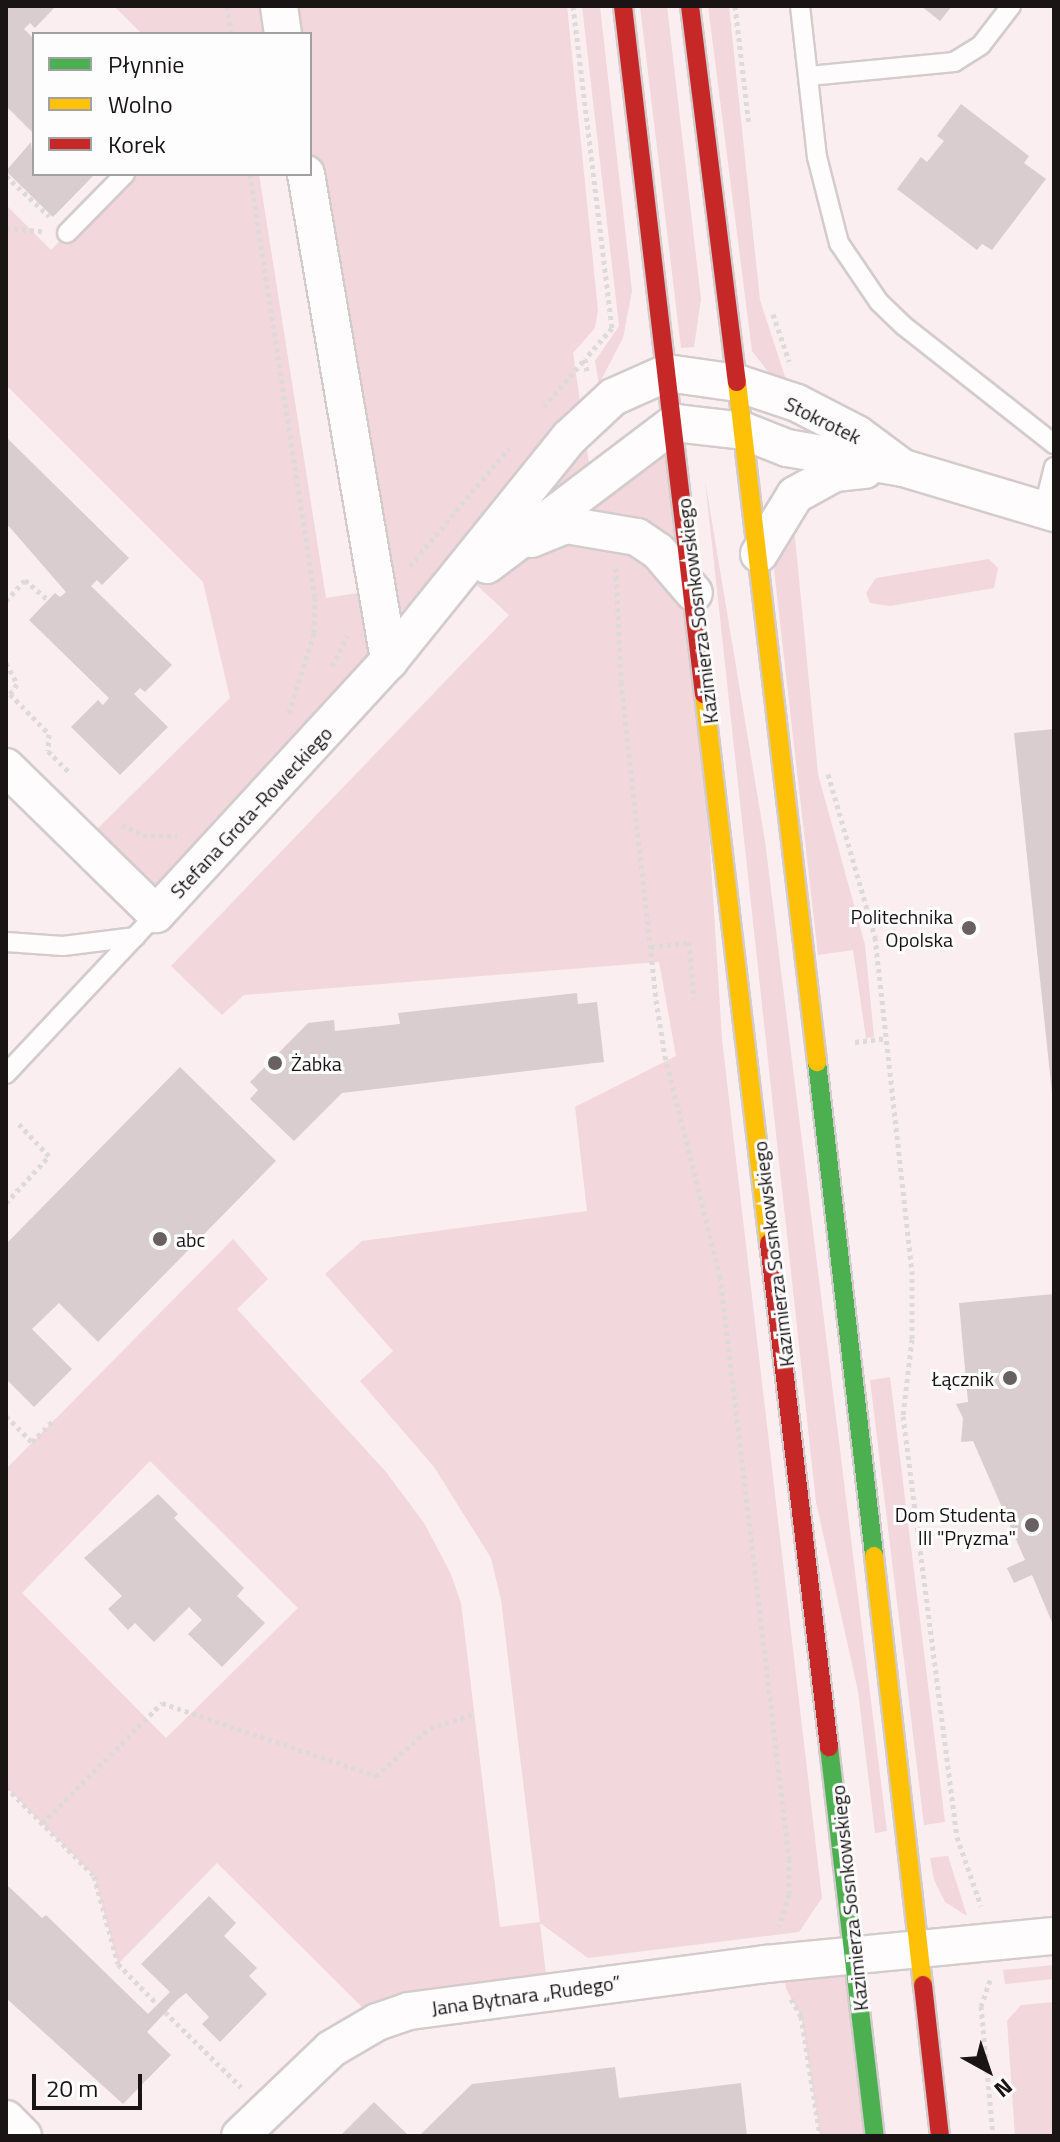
<!DOCTYPE html>
<html>
<head>
<meta charset="utf-8">
<style>
  body { margin:0 }
  #map { position:relative; width:1060px; height:2142px; overflow:hidden; background:#faeef0; font-family:"Titillium Web",sans-serif }
  div>[style] { position:absolute }
  [style*='--x'] { left:calc(var(--x)*1px); top:calc(var(--y)*1px); width:calc(var(--w)*1px); rotate:calc(var(--a)*1deg) }
  .green>* { inset:0; background:#f2d7dc }
  .building>* { inset:0; background:#dacdcf }
  .path>* { height:5px; margin-top:-2.5px; transform-origin:0; background:repeating-linear-gradient(90deg,#dedadb 0 4px,transparent 0 8px) }
  .roads { filter:drop-shadow(2px 0 #d4cbcd) drop-shadow(-2px 0 #d4cbcd) drop-shadow(0 2px #d4cbcd) drop-shadow(0 -2px #d4cbcd) }
  .lane>* { height:18px; margin:-9px; padding:0 9px; transform-origin:9px; border-radius:9px; background:#fefcfd }
  .street>* { height:36px; margin:-18px; padding:0 18px; transform-origin:18px; border-radius:18px; background:#fefcfd }
  .fast>* { height:18px; margin:-9px; padding:0 9px; transform-origin:9px; border-radius:9px; background:#4caf50 }
  .slow>* { height:18px; margin:-9px; padding:0 9px; transform-origin:9px; border-radius:9px; background:#ffc107 }
  .jam>* { height:18px; margin:-9px; padding:0 9px; transform-origin:9px; border-radius:9px; background:#c62828 }
  .dots>* { width:22px; height:22px; translate:-50% -50%; box-sizing:border-box; border:4px solid #fdfdfd; border-radius:50% }
  span { translate:-50% -50%; white-space:nowrap; text-align:center; line-height:1.15; -webkit-text-stroke:6px #fdfdfd; paint-order:stroke }
  .street-label { font-size:20px; color:#1a1415 }
  .poi-label { font-size:20px; color:#1a1415 }
  .right { translate:-100% -50%; text-align:right }
  .left { translate:0 -50%; text-align:left }
  .frame { position:absolute; inset:0; border:8px solid #1a1415; pointer-events:none }
  .legend { position:absolute; left:32px; top:32px; width:280px; height:144px; box-sizing:border-box; background:#fdfdfd; border:2px solid #a2a0a0; margin:0; padding:10px 14px; list-style:none; font-size:24px; color:#1a1415 }
  .legend li { display:flex; align-items:center; gap:16px; height:40px }
  .legend b { width:40px; border:2px solid #a2a0a0 }
  .north { position:absolute; left:948px; top:2030px; width:80px; height:80px; -webkit-text-stroke:6px #fdfdfd; paint-order:stroke; rotate:140deg; font-size:22px; font-weight:700; line-height:32px; text-align:center; color:#1a1415 }
  .north::after { content:''; display:block; margin:auto; width:28px; height:36px; background:#1a1415; clip-path:polygon(50% 0,100% 100%,50% 72%,0 100%) }
  .scale { position:absolute; left:32px; top:2074px; width:110px; height:36px; box-sizing:border-box; border:4px solid #1a1415; border-top:0; padding-left:10px; font-size:24px; line-height:28px; white-space:nowrap; color:#1a1415; -webkit-text-stroke:6px #fdfdfd; paint-order:stroke }
</style>
</head>
<body>
<div id="map">
  <div class="green">
    <div style="clip-path:polygon(evenodd,114px 6px,567px 6px,598px 310px,595px 328px,573px 353px,590px 470px,675px 423px,694px 593px,722px 1039px,822px 1898px,799px 1932px,588px 1958px,540px 1923px,548px 1992px,377px 2022px,217px 1863px,118px 1964px,94px 1876px,6px 1787px,6px 1469px,233px 1239px,268px 1279px,237px 1309px,386px 1472px,424px 1523px,450px 1572px,461px 1603px,500px 1927px,540px 1922px,501px 1600px,491px 1558px,434px 1467px,360px 1381px,393px 1351px,325px 1274px,362px 1241px,587px 1211px,575px 1107px,676px 1056px,659px 962px,244px 995px,222px 1015px,171px 966px,509px 615px,470px 579px,156px 914px,82px 844px,230px 698px,203px 582px,6px 385px,6px 205px,51px 250px,125px 174px,259px 174px,326px 598px,377px 590px,310px 174px,310px 34px,142px 34px,114px 6px,150px 1461px,298px 1608px,166px 1738px,22px 1593px,150px 1461px)"></div>
    <div style="clip-path:polygon(582px 6px,600px 6px,632px 291px,623px 338px,599px 384px,595px 361px,619px 326px)"></div>
    <div style="clip-path:polygon(640px 6px,667px 6px,701px 299px,694px 347px,681px 348px)"></div>
    <div style="clip-path:polygon(708px 6px,729px 6px,760px 300px,787px 383px,769px 373px,752px 351px)"></div>
    <div style="clip-path:polygon(705px 480px,765px 841px,887px 1831px,875px 1833px,858px 1691px,816px 1502px)"></div>
    <div style="clip-path:polygon(793px 517px,818px 774px,865px 945px,874px 1037px,866px 1038px,853px 950px,818px 955px,774px 570px)"></div>
    <div style="clip-path:polygon(989px 559px,998px 568px,994px 588px,890px 606px,870px 603px,866px 593px,876px 578px)"></div>
    <div style="clip-path:polygon(890px 1377px,945px 1822px,924px 1825px,870px 1380px)"></div>
    <div style="clip-path:polygon(948px 1856px,967px 1916px,945px 1902px,934px 1880px,930px 1858px)"></div>
    <div style="clip-path:polygon(856px 1954px,875px 2136px,820px 2136px,801px 2016px,786px 1989px,783px 1963px)"></div>
    <div style="clip-path:polygon(1054px 1965px,1054px 1979px,1005px 1984px,1003px 1970px)"></div>
    <div style="clip-path:polygon(1054px 2002px,1054px 2136px,1015px 2136px,1007px 2021px,1021px 2005px)"></div>
  </div>
  <div class="building">
    <div style="clip-path:polygon(6px 6px,56px 6px,35px 28px,30px 23px,24px 29px,34px 39px,34px 134px,6px 106px)"></div>
    <div style="clip-path:polygon(921px 6px,952px 6px,940px 21px)"></div>
    <div style="clip-path:polygon(961px 104px,1029px 156px,1024px 163px,1046px 179px,992px 250px,982px 244px,977px 250px,897px 189px,921px 157px,927px 162px,944px 141px,937px 136px)"></div>
    <div style="clip-path:polygon(31px 142px,34px 174px,95px 174px,53px 217px,6px 171px)"></div>
    <div style="clip-path:polygon(6px 437px,129px 558px,102px 585px,97px 580px,91px 586px,172px 665px,145px 692px,140px 688px,134px 694px,168px 727px,120px 775px,71px 727px,98px 700px,103px 705px,109px 698px,29px 620px,55px 593px,60px 597px,66px 592px,6px 523px)"></div>
    <div style="clip-path:polygon(1054px 729px,1054px 1093px,1052px 1093px,1014px 733px)"></div>
    <div style="clip-path:polygon(577px 993px,578px 1004px,597px 1002px,604px 1062px,342px 1093px,294px 1141px,250px 1099px,258px 1090px,250px 1082px,308px 1023px,334px 1020px,335px 1031px,400px 1024px,398px 1013px)"></div>
    <div style="clip-path:polygon(180px 1067px,276px 1161px,98px 1342px,59px 1303px,32px 1329px,72px 1369px,34px 1407px,6px 1379px,6px 1244px)"></div>
    <div style="clip-path:polygon(1054px 1294px,1054px 1627px,1032px 1575px,1014px 1583px,1007px 1568px,1025px 1560px,973px 1441px,961px 1442px,963px 1418px,956px 1404px,968px 1402px,959px 1303px)"></div>
    <div style="clip-path:polygon(158px 1494px,178px 1514px,174px 1518px,244px 1588px,237px 1596px,265px 1623px,222px 1667px,188px 1634px,202px 1620px,189px 1607px,154px 1642px,135px 1623px,128px 1630px,108px 1609px,122px 1596px,84px 1558px)"></div>
    <div style="clip-path:polygon(6px 1884px,42px 1918px,46px 1915px,148px 2014px,170px 1992px,141px 1964px,209px 1896px,236px 1923px,224px 1936px,257px 1968px,249px 1976px,267px 1994px,220px 2042px,202px 2024px,209px 2017px,186px 1993px,177px 2000px,147px 2032px,171px 2055px,123px 2104px,6px 1998px)"></div>
    <div style="clip-path:polygon(615px 2067px,619px 2098px,741px 2083px,747px 2136px,419px 2136px,472px 2084px)"></div>
    <div style="clip-path:polygon(374px 2102px,409px 2136px,340px 2136px)"></div>
  </div>
  <div class="path">
    <div style="--x:227;--y:6;--w:28;--a:82"></div>
    <div style="--x:573;--y:6;--w:324;--a:83.1"></div>
    <div style="--x:612;--y:328;--w:41;--a:131.1"></div>
    <div style="--x:585;--y:359;--w:13;--a:81"></div>
    <div style="--x:735;--y:6;--w:120;--a:83.3"></div>
    <div style="--x:250;--y:174;--w:428;--a:81.3"></div>
    <div style="--x:315;--y:597;--w:36;--a:92"></div>
    <div style="--x:314;--y:633;--w:87;--a:107.4"></div>
    <div style="--x:6;--y:176;--w:59;--a:42.9"></div>
    <div style="--x:6;--y:228;--w:36;--a:5"></div>
    <div style="--x:773;--y:314;--w:50;--a:71.2"></div>
    <div style="--x:544;--y:407;--w:62;--a:-49.6"></div>
    <div style="--x:6;--y:525;--w:1;--a:-45"></div>
    <div style="--x:410;--y:566;--w:154;--a:-50"></div>
    <div style="--x:616;--y:568;--w:114;--a:87.5"></div>
    <div style="--x:621;--y:682;--w:320;--a:83.7"></div>
    <div style="--x:656;--y:1000;--w:57;--a:80.9"></div>
    <div style="--x:665;--y:1056;--w:227;--a:76"></div>
    <div style="--x:720;--y:1276;--w:587;--a:83.25"></div>
    <div style="--x:789;--y:1859;--w:35;--a:90"></div>
    <div style="--x:789;--y:1894;--w:34;--a:107"></div>
    <div style="--x:6;--y:601;--w:28;--a:-48"></div>
    <div style="--x:25;--y:580;--w:30;--a:41"></div>
    <div style="--x:6;--y:663;--w:24;--a:62"></div>
    <div style="--x:17;--y:684;--w:12;--a:125"></div>
    <div style="--x:10;--y:694;--w:56;--a:45.7"></div>
    <div style="--x:49;--y:734;--w:17;--a:93"></div>
    <div style="--x:48;--y:751;--w:31;--a:45"></div>
    <div style="--x:332;--y:666;--w:34;--a:-63"></div>
    <div style="--x:828;--y:774;--w:170;--a:73.9"></div>
    <div style="--x:875;--y:937;--w:336;--a:83.7"></div>
    <div style="--x:912;--y:1271;--w:68;--a:90"></div>
    <div style="--x:912;--y:1339;--w:78;--a:96.7"></div>
    <div style="--x:903;--y:1416;--w:424;--a:82.7"></div>
    <div style="--x:957;--y:1837;--w:73;--a:70.8"></div>
    <div style="--x:122;--y:825;--w:23;--a:25"></div>
    <div style="--x:143;--y:835;--w:34;--a:2"></div>
    <div style="--x:651;--y:947;--w:38;--a:-7"></div>
    <div style="--x:689;--y:942;--w:57;--a:85"></div>
    <div style="--x:855;--y:1042;--w:31;--a:-7"></div>
    <div style="--x:6;--y:1203;--w:64;--a:-47.5"></div>
    <div style="--x:49;--y:1156;--w:45;--a:-133.2"></div>
    <div style="--x:6;--y:1416;--w:37;--a:45"></div>
    <div style="--x:32;--y:1442;--w:31;--a:-45"></div>
    <div style="--x:6;--y:1787;--w:125;--a:45.3"></div>
    <div style="--x:94;--y:1876;--w:91;--a:74.7"></div>
    <div style="--x:118;--y:1964;--w:56;--a:45.7"></div>
    <div style="--x:42;--y:1823;--w:170;--a:-45"></div>
    <div style="--x:162;--y:1703;--w:226;--a:18.8"></div>
    <div style="--x:376;--y:1776;--w:72;--a:-41.6"></div>
    <div style="--x:430;--y:1728;--w:46;--a:-17.7"></div>
    <div style="--x:990;--y:1980;--w:28;--a:109"></div>
    <div style="--x:981;--y:2006;--w:131;--a:84.7"></div>
    <div style="--x:791;--y:1999;--w:20;--a:60"></div>
    <div style="--x:801;--y:2016;--w:121;--a:81"></div>
    <div style="--x:165;--y:2012;--w:107;--a:44.6"></div>
  </div>
  <div class="roads">
    <div class="lane">
      <div style="--x:800;--y:6;--w:152;--a:83.6"></div>
      <div style="--x:817;--y:157;--w:89;--a:75.7"></div>
      <div style="--x:839;--y:243;--w:71;--a:55.9"></div>
      <div style="--x:879;--y:302;--w:35;--a:44"></div>
      <div style="--x:904;--y:326;--w:191;--a:38.2"></div>
      <div style="--x:809;--y:76;--w:146;--a:-5.5"></div>
      <div style="--x:954;--y:62;--w:32;--a:-32"></div>
      <div style="--x:981;--y:45;--w:49;--a:-52.4"></div>
      <div style="--x:67;--y:233;--w:83;--a:-45.5"></div>
      <div style="--x:1043;--y:511;--w:45;--a:-76"></div>
      <div style="--x:6;--y:942;--w:57;--a:4"></div>
      <div style="--x:63;--y:946;--w:73;--a:-7.1"></div>
      <div style="--x:6;--y:1074;--w:219;--a:-46.8"></div>
    </div>
    <div class="street">
      <div style="--x:279;--y:6;--w:28;--a:82"></div>
      <div style="--x:306;--y:174;--w:494;--a:80.3"></div>
      <div style="--x:531;--y:539;--w:38;--a:-22"></div>
      <div style="--x:566;--y:525;--w:72;--a:9.6"></div>
      <div style="--x:637;--y:537;--w:25;--a:34"></div>
      <div style="--x:658;--y:551;--w:55;--a:49.4"></div>
      <div style="--x:759;--y:554;--w:69;--a:-58.6"></div>
      <div style="--x:795;--y:495;--w:46;--a:-28.8"></div>
      <div style="--x:835;--y:473;--w:30;--a:-6"></div>
      <div style="--x:487;--y:565;--w:236;--a:-37.1"></div>
      <div style="--x:675;--y:423;--w:69;--a:6.6"></div>
      <div style="--x:744;--y:431;--w:46;--a:21.6"></div>
      <div style="--x:787;--y:448;--w:118;--a:9.8"></div>
      <div style="--x:903;--y:468;--w:158;--a:16.6"></div>
      <div style="--x:6;--y:767;--w:210;--a:44.4"></div>
      <div style="--x:156;--y:914;--w:344;--a:-47.4"></div>
      <div style="--x:389;--y:661;--w:287;--a:-51.1"></div>
      <div style="--x:569;--y:438;--w:60;--a:-43"></div>
      <div style="--x:613;--y:397;--w:59;--a:-24"></div>
      <div style="--x:667;--y:373;--w:71;--a:8.1"></div>
      <div style="--x:737;--y:383;--w:63;--a:18.4"></div>
      <div style="--x:797;--y:403;--w:68;--a:27.3"></div>
      <div style="--x:857;--y:434;--w:57;--a:36.5"></div>
      <div style="--x:6;--y:2119;--w:24;--a:45"></div>
      <div style="--x:240;--y:2136;--w:126;--a:-43.7"></div>
      <div style="--x:331;--y:2049;--w:53;--a:-30.4"></div>
      <div style="--x:377;--y:2022;--w:34;--a:-19"></div>
      <div style="--x:409;--y:2011;--w:360;--a:-7.5"></div>
      <div style="--x:766;--y:1964;--w:289;--a:-5.6"></div>
    </div>
    <div class="fast">
      <div style="--x:817;--y:1062;--w:497;--a:83.4"></div>
      <div style="--x:829;--y:1747;--w:392;--a:83.3"></div>
    </div>
    <div class="slow">
      <div style="--x:737;--y:382;--w:685;--a:83.29"></div>
      <div style="--x:704;--y:694;--w:553;--a:83.25"></div>
      <div style="--x:874;--y:1556;--w:432;--a:83.5"></div>
    </div>
    <div class="jam">
      <div style="--x:623;--y:6;--w:693;--a:83.29"></div>
      <div style="--x:690;--y:6;--w:379;--a:82.9"></div>
      <div style="--x:769;--y:1243;--w:508;--a:83.21"></div>
      <div style="--x:923;--y:1985;--w:152;--a:83.6"></div>
    </div>
  </div>
  <div class="dots">
    <div style="left:969px;top:928px;background:#686062"></div>
    <div style="left:275px;top:1063px;background:#686062"></div>
    <div style="left:160px;top:1239px;background:#686062"></div>
    <div style="left:1010px;top:1378px;background:#686062"></div>
    <div style="left:1032px;top:1525px;background:#686062"></div>
  </div>
  <div class="street-label">
    <span style="left:823px;top:420px;rotate:26deg">Stokrotek</span>
    <span style="left:697px;top:611px;rotate:-97deg">Kazimierza Sosnkowskiego</span>
    <span style="left:251px;top:812px;rotate:-47deg">Stefana Grota-Roweckiego</span>
    <span style="left:773px;top:1254px;rotate:-97deg">Kazimierza Sosnkowskiego</span>
    <span style="left:849px;top:1898px;rotate:-96deg">Kazimierza Sosnkowskiego</span>
    <span style="left:526px;top:1995px;rotate:-8deg">Jana Bytnara „Rudego”</span>
  </div>
  <div class="poi-label">
    <span class="right" style="left:953px;top:928px">Politechnika<br>Opolska</span>
    <span class="left" style="left:291px;top:1063px">Żabka</span>
    <span class="left" style="left:176px;top:1239px">abc</span>
    <span class="right" style="left:994px;top:1378px">Łącznik</span>
    <span class="right" style="left:1016px;top:1526px">Dom Studenta<br>III "Pryzma"</span>
  </div>
  <div class="frame"></div>
  <ul class="legend">
  <li><b style="height:10px;background:#4caf50"></b>Płynnie</li>
  <li><b style="height:10px;background:#ffc107"></b>Wolno</li>
  <li><b style="height:10px;background:#c62828"></b>Korek</li>
  </ul>
  <div class="north">N</div>
  <div class="scale">20 m</div>
</div>
</body>
</html>
